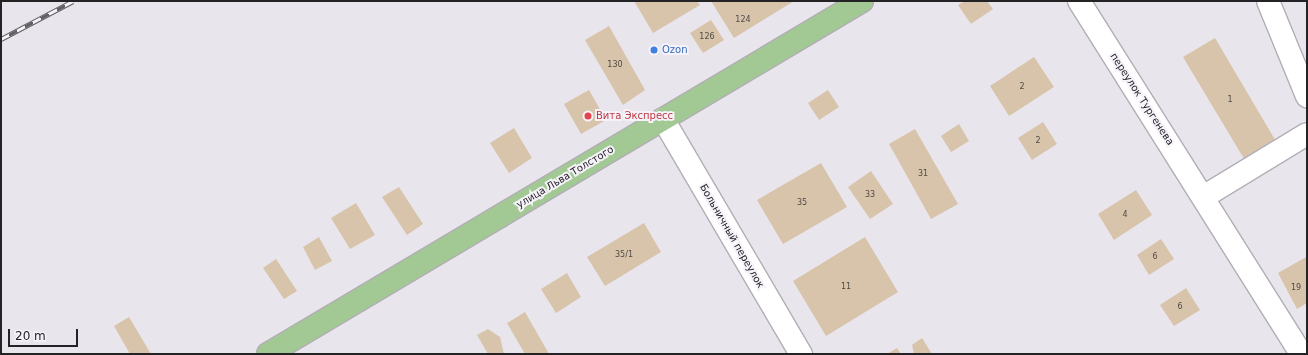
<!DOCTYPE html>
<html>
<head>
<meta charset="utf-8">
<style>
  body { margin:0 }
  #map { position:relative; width:1308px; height:355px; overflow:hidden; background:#e9e5ec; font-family:"DejaVu Sans",sans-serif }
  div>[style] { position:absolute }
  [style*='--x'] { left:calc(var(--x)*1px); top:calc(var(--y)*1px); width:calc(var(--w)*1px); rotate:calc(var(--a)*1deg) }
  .building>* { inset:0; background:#d8c4ab }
  .roads { filter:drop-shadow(1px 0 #b2aeb5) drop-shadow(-1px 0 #b2aeb5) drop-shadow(0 1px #b2aeb5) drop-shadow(0 -1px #b2aeb5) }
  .minor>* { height:22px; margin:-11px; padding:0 11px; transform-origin:11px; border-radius:11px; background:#fff }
  .major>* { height:22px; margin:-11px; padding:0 11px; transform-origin:11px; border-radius:11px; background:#a2c994 }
  .rail>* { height:4.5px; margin-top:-2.25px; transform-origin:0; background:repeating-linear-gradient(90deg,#f6f2fa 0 9px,#615f63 0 18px); box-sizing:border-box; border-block:1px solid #615f63 }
  .dots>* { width:11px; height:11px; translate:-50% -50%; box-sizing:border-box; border:2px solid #f6f2fa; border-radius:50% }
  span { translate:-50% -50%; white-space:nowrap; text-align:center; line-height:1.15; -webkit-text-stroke:4px #f6f2fa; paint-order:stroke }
  .number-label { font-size:8px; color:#504a46 }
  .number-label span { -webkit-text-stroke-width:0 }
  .shop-label { font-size:10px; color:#366cbe }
  .left { translate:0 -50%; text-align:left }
  .street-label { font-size:10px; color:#232224 }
  .health-label { font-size:10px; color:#be3a42 }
  .frame { position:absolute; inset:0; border:2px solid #232224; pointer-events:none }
  .scale { position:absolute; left:8px; top:329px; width:70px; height:18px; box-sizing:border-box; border:2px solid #232224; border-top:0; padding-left:5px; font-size:12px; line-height:14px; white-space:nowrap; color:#232224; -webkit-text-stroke:3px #f6f2fa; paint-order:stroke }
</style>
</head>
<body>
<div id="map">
  <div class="building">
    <div style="clip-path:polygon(634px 1px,697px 1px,700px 5px,653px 33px)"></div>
    <div style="clip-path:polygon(711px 1px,794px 1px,734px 38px)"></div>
    <div style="clip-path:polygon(965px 1px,987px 1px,993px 9px,971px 24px,958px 5px)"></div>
    <div style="clip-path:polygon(711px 20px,724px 40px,703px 53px,690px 33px)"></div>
    <div style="clip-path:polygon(609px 26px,645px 90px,623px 105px,585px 40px)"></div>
    <div style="clip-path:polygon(1215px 38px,1277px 143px,1246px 162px,1183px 57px)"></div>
    <div style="clip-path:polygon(1034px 57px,1054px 87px,1009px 116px,990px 86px)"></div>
    <div style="clip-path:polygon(589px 90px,606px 120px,581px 134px,564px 104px)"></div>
    <div style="clip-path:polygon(828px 90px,839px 107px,819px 120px,808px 103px)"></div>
    <div style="clip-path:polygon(1043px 122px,1057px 144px,1032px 160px,1018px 138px)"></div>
    <div style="clip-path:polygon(959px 124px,969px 141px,951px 152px,941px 136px)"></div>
    <div style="clip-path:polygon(514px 128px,532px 158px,509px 173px,490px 143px)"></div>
    <div style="clip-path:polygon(915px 129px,958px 204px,931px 219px,889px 144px)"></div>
    <div style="clip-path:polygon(821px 163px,847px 207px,783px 244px,757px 200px)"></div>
    <div style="clip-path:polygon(871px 171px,893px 204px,870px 219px,848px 187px)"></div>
    <div style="clip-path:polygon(399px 187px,423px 224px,407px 235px,382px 197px)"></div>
    <div style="clip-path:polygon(1136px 190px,1152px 215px,1114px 240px,1098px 214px)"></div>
    <div style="clip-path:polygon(356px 203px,375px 235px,350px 249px,331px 218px)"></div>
    <div style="clip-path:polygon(644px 223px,661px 252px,605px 286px,587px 257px)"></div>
    <div style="clip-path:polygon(319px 237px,332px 261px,315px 270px,303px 247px)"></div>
    <div style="clip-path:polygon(865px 237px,898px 292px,826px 336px,793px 281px)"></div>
    <div style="clip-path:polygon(1161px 239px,1174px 259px,1149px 275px,1137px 255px)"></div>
    <div style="clip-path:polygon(1306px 257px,1307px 303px,1297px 309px,1278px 273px)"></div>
    <div style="clip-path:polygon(276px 259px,297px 291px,284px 299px,263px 268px)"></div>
    <div style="clip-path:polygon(567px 273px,581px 297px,556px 313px,541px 289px)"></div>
    <div style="clip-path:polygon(1186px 288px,1200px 310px,1174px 326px,1160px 305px)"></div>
    <div style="clip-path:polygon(525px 312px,549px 354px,525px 354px,507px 323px)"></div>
    <div style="clip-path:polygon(129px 317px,151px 354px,130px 354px,114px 326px)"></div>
    <div style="clip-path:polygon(488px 329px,500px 337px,504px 354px,488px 354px,477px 335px)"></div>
    <div style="clip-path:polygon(922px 338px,932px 354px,914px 354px,912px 345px)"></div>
    <div style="clip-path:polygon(897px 348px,901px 354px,887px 354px)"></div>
  </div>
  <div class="roads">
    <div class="minor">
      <div style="--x:1079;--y:1;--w:417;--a:57.8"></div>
      <div style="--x:1268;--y:1;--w:103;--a:67.7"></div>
      <div style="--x:663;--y:119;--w:273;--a:59.6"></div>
      <div style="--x:1205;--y:196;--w:119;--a:-31.3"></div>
    </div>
    <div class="major">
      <div style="--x:268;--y:354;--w:691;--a:-30.72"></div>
    </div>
  </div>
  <div class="rail">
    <div style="--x:1;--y:39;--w:81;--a:-27.8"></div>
  </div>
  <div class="dots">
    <div style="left:654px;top:50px;background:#3f7fe0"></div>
    <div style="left:588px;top:116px;background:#e0444e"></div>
  </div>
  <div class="number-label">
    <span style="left:743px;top:20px">124</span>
    <span style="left:707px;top:37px">126</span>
    <span style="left:615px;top:65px">130</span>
    <span style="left:1022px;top:87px">2</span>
    <span style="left:1230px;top:100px">1</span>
    <span style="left:1038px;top:141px">2</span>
    <span style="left:923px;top:174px">31</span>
    <span style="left:870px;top:195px">33</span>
    <span style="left:802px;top:203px">35</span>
    <span style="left:1125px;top:215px">4</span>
    <span style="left:624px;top:255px">35/1</span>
    <span style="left:1155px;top:257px">6</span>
    <span style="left:846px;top:287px">11</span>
    <span style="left:1296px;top:288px">19</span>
    <span style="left:1180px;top:307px">6</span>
  </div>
  <div class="shop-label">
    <span class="left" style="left:662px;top:50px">Ozon</span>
  </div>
  <div class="street-label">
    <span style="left:1142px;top:99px;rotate:57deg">переулок Тургенева</span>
    <span style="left:565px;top:177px;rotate:-31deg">улица Льва Толстого</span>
    <span style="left:732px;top:236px;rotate:60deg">Больничный переулок</span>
  </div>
  <div class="health-label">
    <span class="left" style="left:596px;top:116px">Вита Экспресс</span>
  </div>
  <div class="frame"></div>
  <div class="scale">20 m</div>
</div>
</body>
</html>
